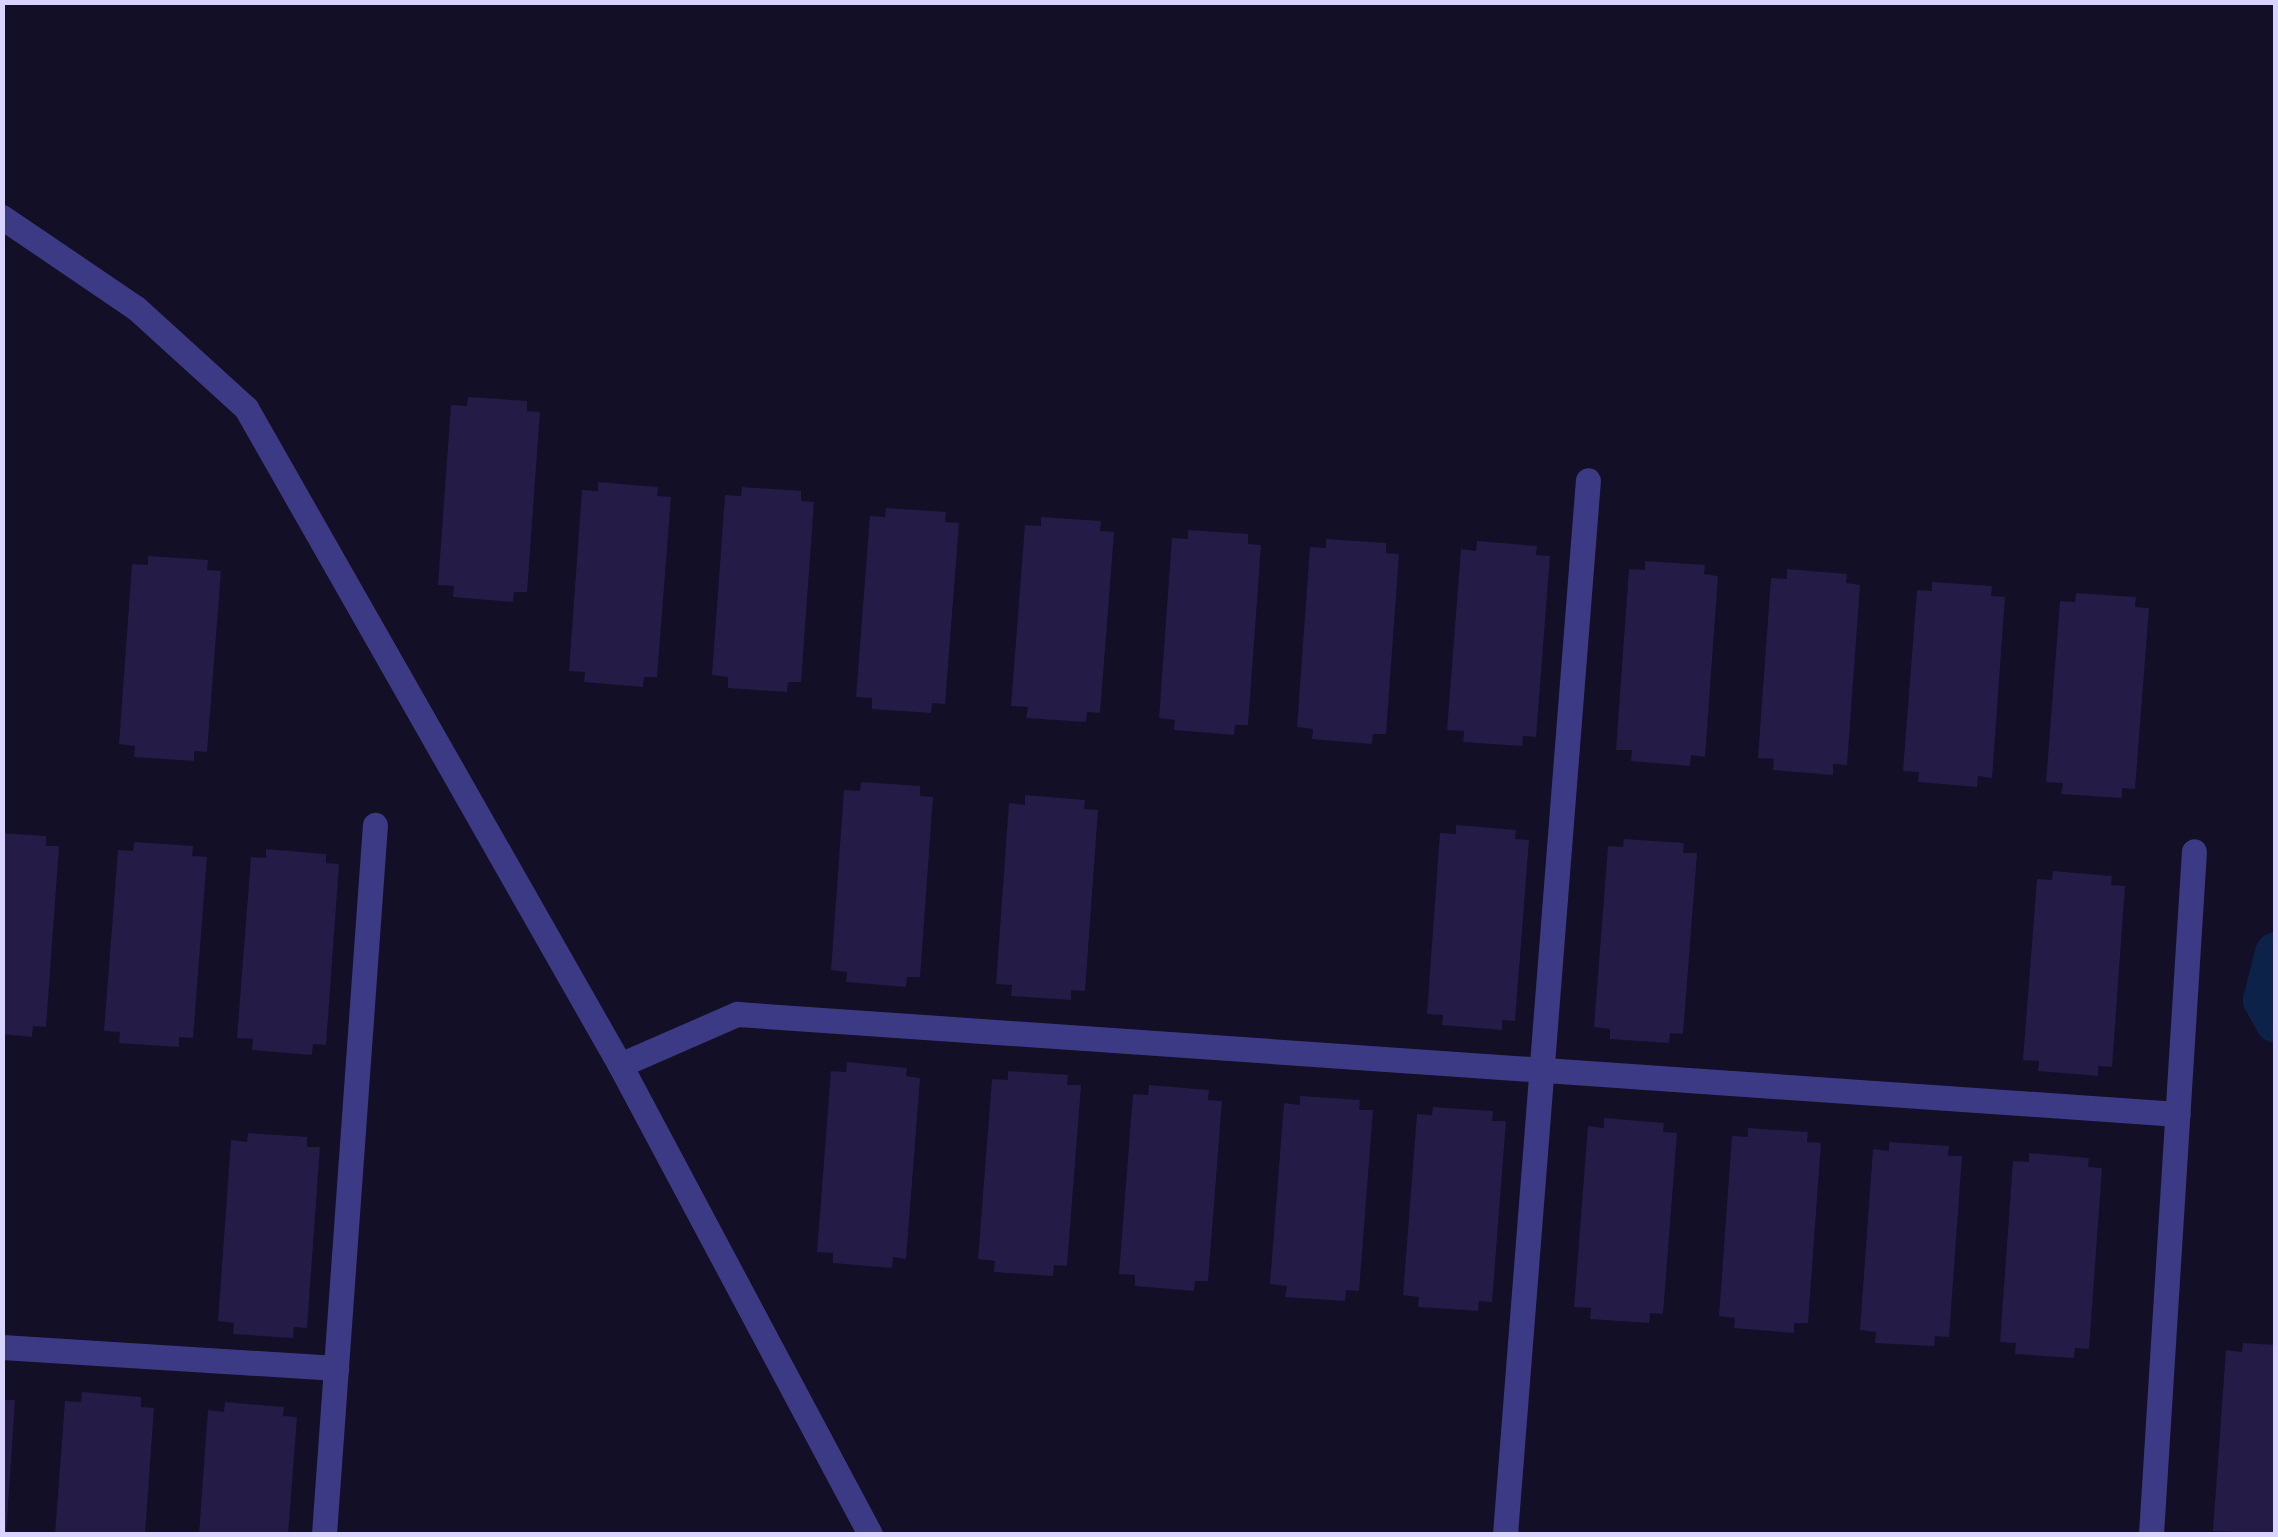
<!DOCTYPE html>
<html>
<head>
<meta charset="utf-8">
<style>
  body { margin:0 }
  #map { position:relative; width:2278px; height:1537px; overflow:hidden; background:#130f26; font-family:"Sofia Sans Condensed",sans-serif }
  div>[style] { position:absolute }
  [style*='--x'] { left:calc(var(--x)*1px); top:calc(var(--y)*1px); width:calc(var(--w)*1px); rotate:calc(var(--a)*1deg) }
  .canal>* { height:42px; margin:-21px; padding:0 21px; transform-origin:21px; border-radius:21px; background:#0c2248 }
  .building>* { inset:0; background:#241b47 }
  .street>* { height:25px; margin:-12.5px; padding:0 12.5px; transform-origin:12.5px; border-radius:12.5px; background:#3d3a85 }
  span { translate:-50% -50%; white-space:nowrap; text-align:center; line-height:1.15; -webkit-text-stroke:8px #130f26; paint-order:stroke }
  .frame { position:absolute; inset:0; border:5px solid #d9d4ff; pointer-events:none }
</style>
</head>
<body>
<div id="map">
  <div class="canal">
    <div style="--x:2276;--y:953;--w:49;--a:104.3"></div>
    <div style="--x:2264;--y:1000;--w:25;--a:61"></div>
  </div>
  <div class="building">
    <div style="clip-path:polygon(468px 397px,527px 401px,527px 411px,540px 412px,527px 592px,514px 592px,513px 602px,453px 597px,454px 586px,438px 585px,451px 405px,467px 406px)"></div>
    <div style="clip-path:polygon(598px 482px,658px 487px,657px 496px,671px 497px,657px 677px,644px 677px,643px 687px,584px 682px,585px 672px,569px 671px,582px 490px,598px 491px)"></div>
    <div style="clip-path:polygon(742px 487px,801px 491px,801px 501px,814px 502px,801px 682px,788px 682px,787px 692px,728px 688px,728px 677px,712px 675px,725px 495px,741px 496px)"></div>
    <div style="clip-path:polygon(886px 508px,946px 512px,945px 522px,959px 523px,945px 704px,932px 703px,931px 713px,872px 709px,872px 698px,856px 697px,870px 516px,885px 517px)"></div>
    <div style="clip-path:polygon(1041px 517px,1101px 521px,1100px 531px,1114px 532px,1100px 713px,1087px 712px,1086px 722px,1026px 718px,1028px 707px,1011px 706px,1025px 525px,1041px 526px)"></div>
    <div style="clip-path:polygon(1188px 530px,1248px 534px,1248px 544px,1261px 545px,1248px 725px,1235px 725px,1234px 735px,1174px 730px,1175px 720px,1159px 718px,1172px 538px,1188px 539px)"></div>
    <div style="clip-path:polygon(1326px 539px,1386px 543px,1386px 553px,1399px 554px,1386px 734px,1373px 734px,1372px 744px,1312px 739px,1313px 729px,1297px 727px,1310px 547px,1326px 548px)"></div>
    <div style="clip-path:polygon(1477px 541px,1537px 546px,1536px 555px,1550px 556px,1536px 737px,1523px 736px,1522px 746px,1463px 742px,1464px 731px,1447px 730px,1461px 549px,1476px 551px)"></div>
    <div style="clip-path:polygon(148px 556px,208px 560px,207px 570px,221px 571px,207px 752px,194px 751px,194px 761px,134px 757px,135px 746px,119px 744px,132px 564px,148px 565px)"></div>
    <div style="clip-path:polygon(1645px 561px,1705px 565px,1704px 574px,1718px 576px,1705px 757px,1691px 755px,1690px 766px,1631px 761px,1632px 750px,1616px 750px,1629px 569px,1645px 570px)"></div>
    <div style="clip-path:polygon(1787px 569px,1847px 574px,1846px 583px,1860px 585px,1847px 765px,1833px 764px,1833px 775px,1773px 770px,1774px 759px,1758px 758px,1771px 578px,1787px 579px)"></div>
    <div style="clip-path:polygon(1932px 582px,1992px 586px,1991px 596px,2005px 597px,1992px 778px,1978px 776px,1977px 787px,1918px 782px,1919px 772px,1903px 771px,1917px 590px,1932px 591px)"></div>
    <div style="clip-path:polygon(2076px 593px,2136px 597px,2135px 607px,2149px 608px,2135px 789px,2122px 788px,2122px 798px,2061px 794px,2063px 783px,2046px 782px,2060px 601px,2075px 602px)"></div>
    <div style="clip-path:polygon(861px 782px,920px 786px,920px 796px,933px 797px,920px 977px,907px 977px,906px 987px,846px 982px,847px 972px,831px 970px,844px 790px,860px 791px)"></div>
    <div style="clip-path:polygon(1025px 795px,1085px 800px,1084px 809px,1098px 810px,1085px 991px,1071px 990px,1071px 1000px,1011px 996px,1012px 985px,996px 984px,1009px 803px,1025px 805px)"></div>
    <div style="clip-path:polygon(1456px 825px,1516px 830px,1515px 839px,1529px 840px,1515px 1021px,1502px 1020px,1502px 1030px,1442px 1025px,1443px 1015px,1427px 1014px,1440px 833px,1456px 834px)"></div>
    <div style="clip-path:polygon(2px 833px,46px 836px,46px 846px,59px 846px,46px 1027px,33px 1026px,32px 1037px,2px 1034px)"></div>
    <div style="clip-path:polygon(1624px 839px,1684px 843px,1683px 853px,1697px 853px,1683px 1034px,1670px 1033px,1669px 1043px,1610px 1039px,1610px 1029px,1594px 1027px,1608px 846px,1623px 847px)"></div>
    <div style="clip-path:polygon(134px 842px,193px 846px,192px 856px,207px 857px,193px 1038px,179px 1037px,179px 1047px,119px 1043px,120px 1032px,104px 1031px,118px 850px,133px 851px)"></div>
    <div style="clip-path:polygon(266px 849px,326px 854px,326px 863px,339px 864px,326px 1045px,313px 1044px,312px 1055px,252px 1050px,253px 1039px,237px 1038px,251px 857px,266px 858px)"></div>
    <div style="clip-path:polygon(2053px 871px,2112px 876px,2111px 885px,2125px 886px,2112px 1067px,2098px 1066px,2098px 1076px,2038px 1071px,2039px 1061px,2023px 1060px,2037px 879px,2052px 880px)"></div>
    <div style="clip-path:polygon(847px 1062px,907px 1068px,906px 1076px,920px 1078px,906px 1259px,893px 1257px,892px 1268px,833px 1263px,833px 1253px,817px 1252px,831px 1071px,846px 1072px)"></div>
    <div style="clip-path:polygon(1008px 1071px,1068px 1075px,1067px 1085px,1081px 1085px,1067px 1266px,1054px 1265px,1053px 1276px,994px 1272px,995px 1261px,978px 1259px,992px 1079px,1008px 1080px)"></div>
    <div style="clip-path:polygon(1149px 1085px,1209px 1090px,1208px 1100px,1222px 1101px,1208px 1281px,1195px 1281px,1194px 1291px,1135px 1286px,1135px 1275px,1119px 1274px,1133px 1094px,1148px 1095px)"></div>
    <div style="clip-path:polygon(1300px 1096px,1360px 1100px,1359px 1110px,1373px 1110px,1359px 1291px,1346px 1290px,1345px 1301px,1285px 1297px,1287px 1286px,1270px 1284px,1284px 1103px,1300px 1105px)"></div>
    <div style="clip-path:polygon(1433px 1107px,1493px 1111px,1492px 1121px,1506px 1121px,1492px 1302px,1479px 1301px,1478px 1311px,1418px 1307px,1419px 1297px,1403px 1295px,1417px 1114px,1432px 1115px)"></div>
    <div style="clip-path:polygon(1604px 1118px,1664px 1123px,1663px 1132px,1677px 1133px,1663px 1314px,1650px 1313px,1649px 1323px,1590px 1319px,1591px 1308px,1574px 1307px,1588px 1126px,1604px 1128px)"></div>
    <div style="clip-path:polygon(1748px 1128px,1808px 1132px,1807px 1142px,1821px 1143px,1808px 1323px,1794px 1323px,1794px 1333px,1734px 1328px,1735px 1318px,1719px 1316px,1732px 1136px,1748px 1137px)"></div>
    <div style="clip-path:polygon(248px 1133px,307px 1137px,307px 1147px,320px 1147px,307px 1328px,294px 1327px,293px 1338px,233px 1334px,234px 1323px,218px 1321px,231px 1140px,247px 1142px)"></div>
    <div style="clip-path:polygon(1889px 1142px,1949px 1146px,1948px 1156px,1962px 1156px,1949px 1337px,1935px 1336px,1934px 1346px,1875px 1343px,1876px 1332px,1860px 1330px,1873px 1149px,1889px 1151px)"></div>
    <div style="clip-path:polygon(2029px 1153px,2089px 1158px,2088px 1167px,2102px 1168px,2089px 1349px,2075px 1348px,2074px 1358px,2015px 1354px,2016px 1343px,2000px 1342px,2013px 1161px,2029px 1162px)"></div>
    <div style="clip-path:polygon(2243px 1343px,2276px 1345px,2276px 1534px,2213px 1531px,2226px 1350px,2242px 1352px)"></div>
    <div style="clip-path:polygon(82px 1392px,141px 1397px,141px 1407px,154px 1408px,145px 1534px,55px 1534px,65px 1401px,81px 1402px)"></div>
    <div style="clip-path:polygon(2px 1400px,15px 1400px,6px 1534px,2px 1534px)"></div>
    <div style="clip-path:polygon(225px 1402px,284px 1407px,283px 1416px,297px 1417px,288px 1534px,199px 1534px,208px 1410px,224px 1412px)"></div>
  </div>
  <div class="street">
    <div style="--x:2;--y:217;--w:162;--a:34.2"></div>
    <div style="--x:136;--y:308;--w:149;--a:42.3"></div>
    <div style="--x:246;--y:408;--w:756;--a:60.35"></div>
    <div style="--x:620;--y:1065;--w:531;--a:61.94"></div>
    <div style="--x:620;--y:1065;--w:128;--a:-23.6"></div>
    <div style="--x:737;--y:1014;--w:1444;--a:3.97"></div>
    <div style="--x:2;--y:1347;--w:335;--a:3.6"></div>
    <div style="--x:324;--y:1534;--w:711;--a:-85.89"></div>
    <div style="--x:1505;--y:1534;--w:1057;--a:-85.5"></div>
    <div style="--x:2151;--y:1534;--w:684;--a:-86.4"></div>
  </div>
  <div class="frame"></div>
</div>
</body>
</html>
